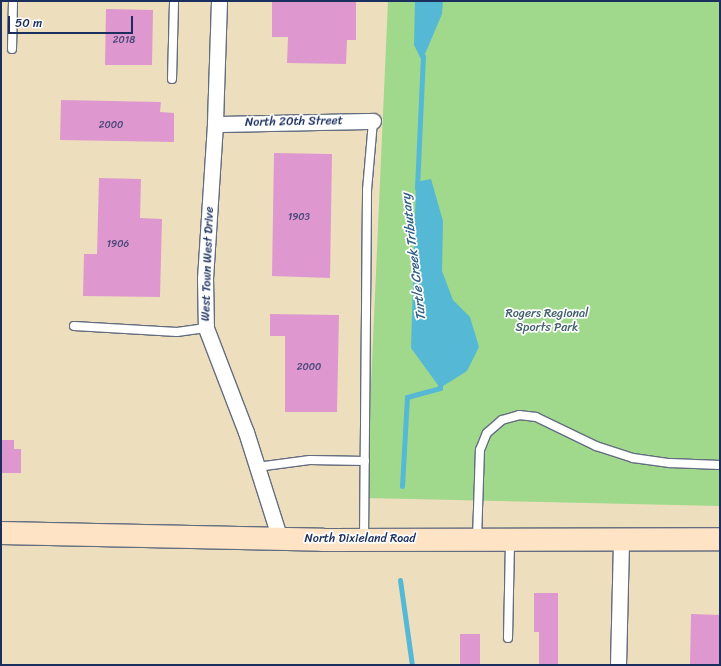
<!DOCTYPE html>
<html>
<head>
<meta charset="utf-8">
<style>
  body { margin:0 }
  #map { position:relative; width:721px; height:666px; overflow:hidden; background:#eddfbd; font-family:Sriracha,sans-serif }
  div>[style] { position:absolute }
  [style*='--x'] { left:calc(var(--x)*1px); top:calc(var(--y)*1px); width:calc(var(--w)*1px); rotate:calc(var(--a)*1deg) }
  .green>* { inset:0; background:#a0d98c }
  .water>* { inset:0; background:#55b8d4 }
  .stream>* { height:5px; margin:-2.5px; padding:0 2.5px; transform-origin:2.5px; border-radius:2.5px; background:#55b8d4 }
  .building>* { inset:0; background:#de98cf }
  .roads { filter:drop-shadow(1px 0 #646d7f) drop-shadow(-1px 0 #646d7f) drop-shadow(0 1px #646d7f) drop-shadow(0 -1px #646d7f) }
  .lane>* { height:8px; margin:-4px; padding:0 4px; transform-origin:4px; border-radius:4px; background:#fff }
  .street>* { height:15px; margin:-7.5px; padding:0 7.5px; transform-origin:7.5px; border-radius:7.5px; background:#fff }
  .secondary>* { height:22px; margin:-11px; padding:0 11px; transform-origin:11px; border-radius:11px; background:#fee4c5 }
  span { translate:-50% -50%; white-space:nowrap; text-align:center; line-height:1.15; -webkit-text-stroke:3.5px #fff; paint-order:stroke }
  .number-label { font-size:10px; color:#4c497a }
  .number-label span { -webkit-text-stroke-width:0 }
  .street-label { font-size:12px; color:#1b2f5e }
  .park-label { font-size:12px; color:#43626c }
  .water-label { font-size:13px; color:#2f5f87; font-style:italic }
  .frame { position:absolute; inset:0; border:2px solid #1b2f5e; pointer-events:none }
  .scale { position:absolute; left:8px; top:16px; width:125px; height:18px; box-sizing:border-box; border:2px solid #1b2f5e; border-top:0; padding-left:5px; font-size:12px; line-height:14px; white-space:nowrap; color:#1b2f5e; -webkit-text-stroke:3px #fff; paint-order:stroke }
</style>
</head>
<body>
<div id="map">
  <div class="green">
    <div style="clip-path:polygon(388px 1px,720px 1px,720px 506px,366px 498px)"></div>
  </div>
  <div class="water">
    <div style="clip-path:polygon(415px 1px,443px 1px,442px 14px,422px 61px,414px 45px)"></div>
    <div style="clip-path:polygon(431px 179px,443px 221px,442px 271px,453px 300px,470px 317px,479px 347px,467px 371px,440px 388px,411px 348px,416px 182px)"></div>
  </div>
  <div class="stream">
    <div style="--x:417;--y:188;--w:132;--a:-87.4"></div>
    <div style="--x:402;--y:486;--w:89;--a:-86.8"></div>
    <div style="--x:407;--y:397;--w:34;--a:-15"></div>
    <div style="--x:440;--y:388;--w:6;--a:-90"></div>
    <div style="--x:400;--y:580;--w:86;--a:82"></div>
  </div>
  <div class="building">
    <div style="clip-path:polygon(272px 1px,356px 1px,356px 40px,347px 40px,346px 64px,287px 63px,288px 37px,272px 37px)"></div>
    <div style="clip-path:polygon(106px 9px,153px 10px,152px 65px,105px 65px)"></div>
    <div style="clip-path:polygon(61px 100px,161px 102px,160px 112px,174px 113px,174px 142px,60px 140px)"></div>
    <div style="clip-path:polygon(274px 153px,332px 154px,330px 278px,272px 276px)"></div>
    <div style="clip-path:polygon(99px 178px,141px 179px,140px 218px,162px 219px,160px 297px,83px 296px,84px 254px,97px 254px)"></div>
    <div style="clip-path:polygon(270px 314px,339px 315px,337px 412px,285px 412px,285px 336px,270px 336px)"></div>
    <div style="clip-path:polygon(1px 440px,14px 440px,14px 449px,21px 449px,21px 473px,1px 473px)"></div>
    <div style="clip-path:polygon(534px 593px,558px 593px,558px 665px,539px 665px,539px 632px,534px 632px)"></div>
    <div style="clip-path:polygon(691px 614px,720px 615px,720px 665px,690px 665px)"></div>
    <div style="clip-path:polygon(460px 634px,480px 634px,480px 665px,460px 665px)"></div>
  </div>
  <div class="roads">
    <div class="lane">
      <div style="--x:12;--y:49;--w:48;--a:-88.8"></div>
      <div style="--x:172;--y:79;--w:78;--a:-88.5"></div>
      <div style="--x:74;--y:326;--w:103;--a:3.3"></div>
      <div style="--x:177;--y:332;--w:29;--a:-8"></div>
      <div style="--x:257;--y:467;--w:53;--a:-7.5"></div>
      <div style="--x:310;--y:460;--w:55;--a:1"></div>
      <div style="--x:477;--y:539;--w:89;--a:-88.1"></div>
      <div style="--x:480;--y:450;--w:18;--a:-68"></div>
      <div style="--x:487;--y:433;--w:20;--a:-41"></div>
      <div style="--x:502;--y:420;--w:18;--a:-16"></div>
      <div style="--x:519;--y:415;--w:17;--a:7"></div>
      <div style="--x:536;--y:417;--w:67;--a:25.8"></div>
      <div style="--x:596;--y:446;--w:39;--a:18"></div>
      <div style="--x:633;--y:458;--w:37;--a:8"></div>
      <div style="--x:670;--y:463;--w:50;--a:2.3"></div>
      <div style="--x:364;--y:540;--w:350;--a:-89.5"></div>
      <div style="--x:367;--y:190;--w:69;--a:-85"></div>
      <div style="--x:508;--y:638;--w:98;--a:-88.8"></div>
    </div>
    <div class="street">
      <div style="--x:219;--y:1;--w:123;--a:91.9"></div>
      <div style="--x:215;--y:124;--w:154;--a:93.7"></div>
      <div style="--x:205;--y:278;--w:50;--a:88.9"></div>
      <div style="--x:206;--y:328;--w:111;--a:69"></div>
      <div style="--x:246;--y:432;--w:112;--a:72.4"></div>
      <div style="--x:215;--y:124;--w:158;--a:-1.1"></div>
      <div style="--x:618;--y:665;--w:125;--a:-88.6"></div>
    </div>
    <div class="secondary">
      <div style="--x:1;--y:533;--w:322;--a:1.2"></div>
      <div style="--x:323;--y:540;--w:397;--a:-0.1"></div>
    </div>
  </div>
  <div class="number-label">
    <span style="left:124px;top:41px">2018</span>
    <span style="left:111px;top:126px">2000</span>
    <span style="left:299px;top:218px">1903</span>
    <span style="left:118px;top:245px">1906</span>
    <span style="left:309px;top:368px">2000</span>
  </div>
  <div class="street-label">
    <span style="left:294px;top:122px;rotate:-1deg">North 20th Street</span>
    <span style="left:208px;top:264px;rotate:-88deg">West Town West Drive</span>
    <span style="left:360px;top:539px">North Dixieland Road</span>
  </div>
  <div class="park-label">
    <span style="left:547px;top:321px">Rogers Regional<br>Sports Park</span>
  </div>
  <div class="water-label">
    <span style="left:414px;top:257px;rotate:-97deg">Turtle Creek Tributary</span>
  </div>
  <div class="frame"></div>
  <div class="scale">50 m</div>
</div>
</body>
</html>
